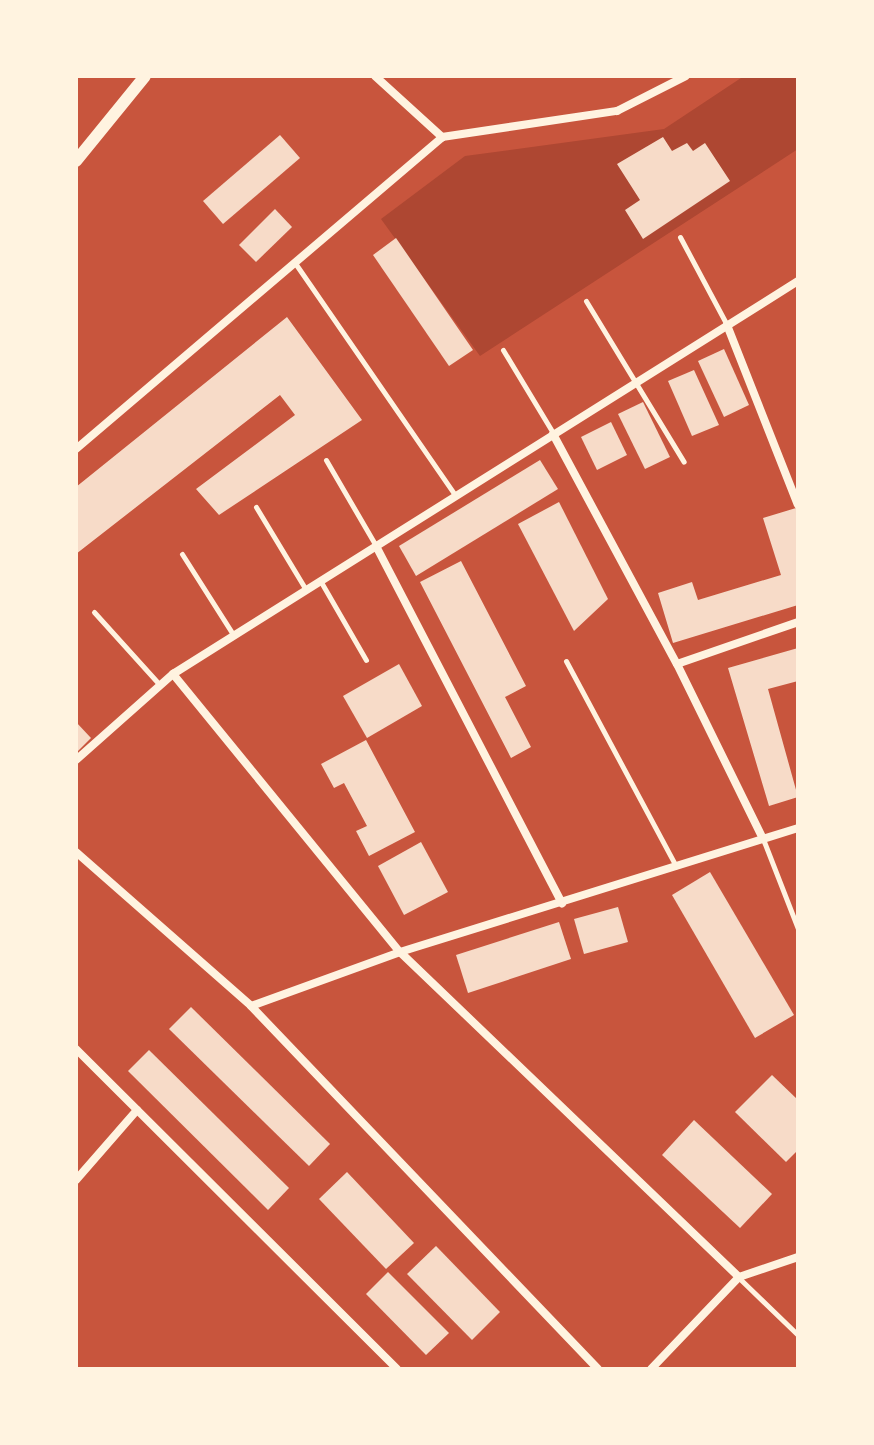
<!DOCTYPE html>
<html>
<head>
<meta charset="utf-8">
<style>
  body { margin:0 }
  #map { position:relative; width:874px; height:1445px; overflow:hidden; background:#c8553d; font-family:"Fira Sans Condensed",sans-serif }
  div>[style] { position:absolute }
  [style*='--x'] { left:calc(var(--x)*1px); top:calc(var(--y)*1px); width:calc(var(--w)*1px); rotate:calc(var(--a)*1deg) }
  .green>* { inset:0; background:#ae4732 }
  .building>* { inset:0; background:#f7dbc8 }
  .service>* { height:5px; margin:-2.5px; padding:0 2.5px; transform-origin:2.5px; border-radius:2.5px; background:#fff3e0 }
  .minor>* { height:8px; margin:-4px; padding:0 4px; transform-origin:4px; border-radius:4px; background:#fff3e0 }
  .tertiary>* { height:12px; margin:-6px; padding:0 6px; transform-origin:6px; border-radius:6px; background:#fff3e0 }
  span { translate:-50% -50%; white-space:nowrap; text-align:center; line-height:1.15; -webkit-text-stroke:7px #fff3e0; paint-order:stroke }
  .frame { position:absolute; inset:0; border:78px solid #fff3e0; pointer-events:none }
</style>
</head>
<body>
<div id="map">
  <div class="green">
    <div style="clip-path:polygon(744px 76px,798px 76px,798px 149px,480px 356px,381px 219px,465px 156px,664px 129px)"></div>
  </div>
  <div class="building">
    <div style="clip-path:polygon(280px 135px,300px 158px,223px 224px,203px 201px)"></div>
    <div style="clip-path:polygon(663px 137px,672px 151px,687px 143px,693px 151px,705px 143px,730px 181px,643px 239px,625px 210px,640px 200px,617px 164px)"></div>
    <div style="clip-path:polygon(275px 209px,292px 227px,256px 262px,239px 245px)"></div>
    <div style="clip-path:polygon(396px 238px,473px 350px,449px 366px,373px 255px)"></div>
    <div style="clip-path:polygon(287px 317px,362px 420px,219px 515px,196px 489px,295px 415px,280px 395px,76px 554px,76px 487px)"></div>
    <div style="clip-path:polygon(724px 349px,749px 405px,724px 417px,698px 361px)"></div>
    <div style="clip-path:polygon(694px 370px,719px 425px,692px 436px,668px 381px)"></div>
    <div style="clip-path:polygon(643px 402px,670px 457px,645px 469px,618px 414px)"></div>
    <div style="clip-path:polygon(611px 422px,627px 455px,597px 470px,581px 437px)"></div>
    <div style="clip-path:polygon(540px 460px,558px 489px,416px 576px,399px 546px)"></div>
    <div style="clip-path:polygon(559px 502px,608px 599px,574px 631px,518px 524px)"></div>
    <div style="clip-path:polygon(796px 508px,798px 605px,673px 643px,658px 593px,692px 582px,698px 600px,781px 575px,763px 518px)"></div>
    <div style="clip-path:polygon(461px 561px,526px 686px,505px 697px,531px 747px,511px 758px,420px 582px)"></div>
    <div style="clip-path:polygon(798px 648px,798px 681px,768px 689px,798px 797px,769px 806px,728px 668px)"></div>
    <div style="clip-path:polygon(399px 664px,422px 706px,367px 738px,343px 696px)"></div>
    <div style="clip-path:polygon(76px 722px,91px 738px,76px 753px)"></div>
    <div style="clip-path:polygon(366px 740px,415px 832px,369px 856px,356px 831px,367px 826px,344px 783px,334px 788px,321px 764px)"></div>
    <div style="clip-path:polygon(421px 842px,448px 892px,404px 915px,378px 866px)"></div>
    <div style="clip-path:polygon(710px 872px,794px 1015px,755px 1038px,672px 895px)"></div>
    <div style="clip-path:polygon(618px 907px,628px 942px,584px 954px,574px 919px)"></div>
    <div style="clip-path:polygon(559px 922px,571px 959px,468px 993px,456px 955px)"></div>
    <div style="clip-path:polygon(191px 1007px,330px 1144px,309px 1166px,169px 1029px)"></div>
    <div style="clip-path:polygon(149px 1050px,289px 1188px,268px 1210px,128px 1071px)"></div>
    <div style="clip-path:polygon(772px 1075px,798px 1100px,798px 1150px,786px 1162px,735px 1112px)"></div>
    <div style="clip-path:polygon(694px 1120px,772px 1194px,740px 1228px,662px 1155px)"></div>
    <div style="clip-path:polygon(347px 1172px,414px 1243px,386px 1269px,319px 1199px)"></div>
    <div style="clip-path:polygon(436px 1246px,500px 1312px,472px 1340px,407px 1274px)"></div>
    <div style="clip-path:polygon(388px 1272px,449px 1333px,426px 1355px,366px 1294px)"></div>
  </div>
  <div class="service">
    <div style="--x:680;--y:237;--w:100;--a:61.9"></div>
    <div style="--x:295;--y:263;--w:282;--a:55.4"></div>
    <div style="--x:586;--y:301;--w:188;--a:58.7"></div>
    <div style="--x:503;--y:350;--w:97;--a:58.9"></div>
    <div style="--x:326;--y:460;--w:99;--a:59.8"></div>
    <div style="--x:256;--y:507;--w:97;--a:58.9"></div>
    <div style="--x:182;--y:554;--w:97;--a:57.6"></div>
    <div style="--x:321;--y:582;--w:90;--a:60"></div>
    <div style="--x:94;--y:612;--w:97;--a:47.9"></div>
    <div style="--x:566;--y:661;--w:233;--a:61.8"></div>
    <div style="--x:763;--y:839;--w:97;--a:68.7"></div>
    <div style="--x:739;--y:1278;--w:82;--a:44"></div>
  </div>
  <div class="minor">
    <div style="--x:375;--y:76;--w:91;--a:42.3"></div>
    <div style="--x:727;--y:325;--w:193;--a:68.5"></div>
    <div style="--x:553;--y:434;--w:261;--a:61.7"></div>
    <div style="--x:677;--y:664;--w:195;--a:63.8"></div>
    <div style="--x:76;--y:449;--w:481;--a:-40.4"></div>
    <div style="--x:442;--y:137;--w:177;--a:-8.5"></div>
    <div style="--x:617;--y:111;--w:77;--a:-26.9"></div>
    <div style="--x:376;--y:546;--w:403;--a:62.5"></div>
    <div style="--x:677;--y:664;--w:128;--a:-19.1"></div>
    <div style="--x:173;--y:674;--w:359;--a:50.8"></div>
    <div style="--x:400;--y:952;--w:470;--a:43.8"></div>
    <div style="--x:739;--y:1277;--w:127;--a:133.7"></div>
    <div style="--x:76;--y:760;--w:130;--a:-41.6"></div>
    <div style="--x:173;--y:674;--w:738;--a:-32.16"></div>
    <div style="--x:76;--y:852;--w:233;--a:41.3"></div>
    <div style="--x:251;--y:1006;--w:502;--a:46.29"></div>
    <div style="--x:251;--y:1006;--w:158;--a:-19.9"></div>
    <div style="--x:400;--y:952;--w:417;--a:-17.3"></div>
    <div style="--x:76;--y:1049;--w:453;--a:44.9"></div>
    <div style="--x:76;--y:1180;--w:93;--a:-48.9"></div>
    <div style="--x:739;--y:1277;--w:62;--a:-18.7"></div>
  </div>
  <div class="tertiary">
    <div style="--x:76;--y:161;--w:109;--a:-50.9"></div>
  </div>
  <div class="frame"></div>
</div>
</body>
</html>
